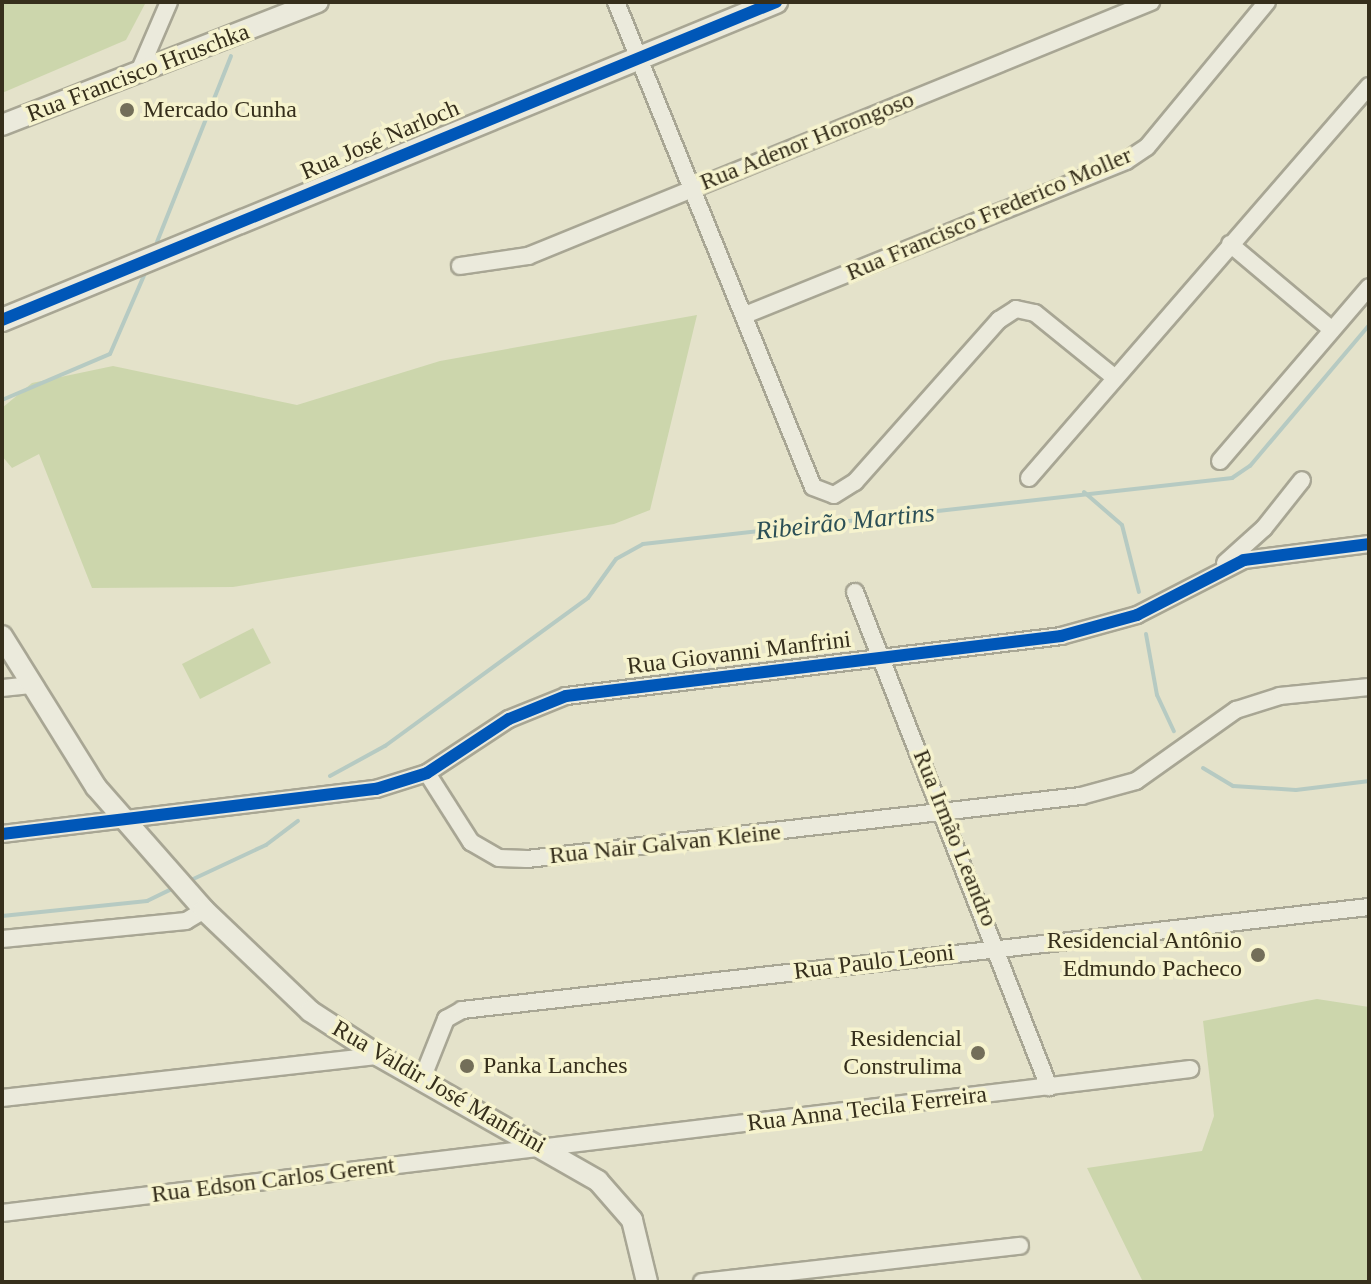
<!DOCTYPE html>
<html>
<head>
<meta charset="utf-8">
<style>
  body { margin:0 }
  #map { position:relative; width:1371px; height:1284px; overflow:hidden; background:#e4e2ca; font-family:"Times New Roman",serif }
  div>[style] { position:absolute }
  [style*='--x'] { left:calc(var(--x)*1px); top:calc(var(--y)*1px); width:calc(var(--w)*1px); rotate:calc(var(--a)*1deg) }
  .green>* { inset:0; background:#ccd6ac }
  .stream>* { height:4px; margin:-2px; padding:0 2px; transform-origin:2px; border-radius:2px; background:#b6cac2 }
  .roads { filter:drop-shadow(2px 0 #a8a694) drop-shadow(-2px 0 #a8a694) drop-shadow(0 2px #a8a694) drop-shadow(0 -2px #a8a694) }
  .minor>* { height:16px; margin:-8px; padding:0 8px; transform-origin:8px; border-radius:8px; background:#ebeadc }
  .tertiary>* { height:20px; margin:-10px; padding:0 10px; transform-origin:10px; border-radius:10px; background:#ebeadc }
  .secondary>* { height:22px; margin:-11px; padding:0 11px; transform-origin:11px; border-radius:11px; background:#ebeadc }
  .cycleway>* { height:12px; margin:-6px; padding:0 6px; transform-origin:6px; border-radius:6px; background:#0057b8 }
  .dots>* { width:22px; height:22px; translate:-50% -50%; box-sizing:border-box; border:4px solid #f6f3ce; border-radius:50% }
  span { translate:-50% -50%; white-space:nowrap; text-align:center; line-height:1.15; -webkit-text-stroke:7px #f6f3ce; paint-order:stroke }
  .street-label { font-size:24px; color:#362f1c }
  .poi-label { font-size:24px; color:#362f1c }
  .left { translate:0 -50%; text-align:left }
  .right { translate:-100% -50%; text-align:right }
  .water-label { font-size:26px; color:#2b4f56; font-style:italic }
  .frame { position:absolute; inset:0; border:4px solid #362f1c; pointer-events:none }
</style>
</head>
<body>
<div id="map">
  <div class="green">
    <div style="clip-path:polygon(2px 2px,146px 2px,126px 40px,2px 93px)"></div>
    <div style="clip-path:polygon(697px 315px,650px 510px,614px 524px,233px 587px,92px 588px,39px 454px,12px 468px,2px 456px,2px 408px,32px 383px,113px 366px,297px 405px,440px 361px)"></div>
    <div style="clip-path:polygon(253px 628px,271px 663px,200px 699px,182px 664px)"></div>
    <div style="clip-path:polygon(1317px 999px,1369px 1007px,1369px 1282px,1143px 1282px,1087px 1168px,1202px 1151px,1214px 1116px,1203px 1021px)"></div>
  </div>
  <div class="stream">
    <div style="--x:157;--y:242;--w:200;--a:-68.3"></div>
    <div style="--x:2;--y:400;--w:117;--a:-23.1"></div>
    <div style="--x:110;--y:354;--w:90;--a:-66.6"></div>
    <div style="--x:1084;--y:492;--w:50;--a:41"></div>
    <div style="--x:1122;--y:525;--w:69;--a:75.8"></div>
    <div style="--x:1146;--y:634;--w:62;--a:79.8"></div>
    <div style="--x:1157;--y:695;--w:40;--a:65"></div>
    <div style="--x:1203;--y:768;--w:35;--a:31"></div>
    <div style="--x:1233;--y:786;--w:63;--a:3.6"></div>
    <div style="--x:1296;--y:790;--w:74;--a:-7"></div>
    <div style="--x:330;--y:776;--w:63;--a:-28.6"></div>
    <div style="--x:385;--y:746;--w:251;--a:-36.1"></div>
    <div style="--x:588;--y:598;--w:48;--a:-54.3"></div>
    <div style="--x:616;--y:559;--w:31;--a:-29"></div>
    <div style="--x:643;--y:544;--w:593;--a:-6.39"></div>
    <div style="--x:1232;--y:478;--w:22;--a:-34"></div>
    <div style="--x:1250;--y:466;--w:185;--a:-49.8"></div>
    <div style="--x:189;--y:881;--w:85;--a:-25.1"></div>
    <div style="--x:266;--y:845;--w:40;--a:-37"></div>
    <div style="--x:2;--y:916;--w:146;--a:-5.9"></div>
    <div style="--x:147;--y:901;--w:30;--a:-26"></div>
  </div>
  <div class="roads">
    <div class="minor">
      <div style="--x:616;--y:2;--w:523;--a:67.89"></div>
      <div style="--x:813;--y:487;--w:22;--a:21"></div>
      <div style="--x:834;--y:495;--w:25;--a:-32"></div>
      <div style="--x:855;--y:482;--w:217;--a:-48.4"></div>
      <div style="--x:999;--y:320;--w:20;--a:-33"></div>
      <div style="--x:1016;--y:309;--w:19;--a:12"></div>
      <div style="--x:1035;--y:313;--w:102;--a:39"></div>
      <div style="--x:138;--y:74;--w:78;--a:-66.7"></div>
      <div style="--x:1230;--y:244;--w:133;--a:40.1"></div>
      <div style="--x:460;--y:266;--w:69;--a:-8.4"></div>
      <div style="--x:528;--y:256;--w:673;--a:-22.18"></div>
      <div style="--x:745;--y:315;--w:411;--a:-22"></div>
      <div style="--x:1126;--y:161;--w:25;--a:-34"></div>
      <div style="--x:1147;--y:147;--w:188;--a:-50.4"></div>
      <div style="--x:1220;--y:461;--w:229;--a:-49.4"></div>
      <div style="--x:1029;--y:478;--w:519;--a:-49.06"></div>
      <div style="--x:1225;--y:563;--w:52;--a:-41.9"></div>
      <div style="--x:1264;--y:528;--w:61;--a:-51.6"></div>
      <div style="--x:855;--y:592;--w:532;--a:68.6"></div>
      <div style="--x:2;--y:688;--w:28;--a:-6"></div>
      <div style="--x:427;--y:773;--w:82;--a:57.5"></div>
      <div style="--x:471;--y:842;--w:32;--a:30"></div>
      <div style="--x:499;--y:858;--w:28;--a:2"></div>
      <div style="--x:527;--y:859;--w:558;--a:-6.49"></div>
      <div style="--x:1081;--y:796;--w:57;--a:-15.3"></div>
      <div style="--x:1136;--y:781;--w:123;--a:-35.4"></div>
      <div style="--x:1236;--y:710;--w:46;--a:-17.7"></div>
      <div style="--x:1280;--y:696;--w:89;--a:-5.8"></div>
      <div style="--x:2;--y:834;--w:377;--a:-6.9"></div>
      <div style="--x:376;--y:789;--w:53;--a:-17.4"></div>
      <div style="--x:427;--y:773;--w:98;--a:-33.4"></div>
      <div style="--x:509;--y:719;--w:61;--a:-22"></div>
      <div style="--x:566;--y:696;--w:499;--a:-6.9"></div>
      <div style="--x:1061;--y:636;--w:79;--a:-15.4"></div>
      <div style="--x:1137;--y:615;--w:120;--a:-27.2"></div>
      <div style="--x:1244;--y:560;--w:126;--a:-7.3"></div>
      <div style="--x:2;--y:939;--w:185;--a:-5.6"></div>
      <div style="--x:186;--y:921;--w:21;--a:-31"></div>
      <div style="--x:422;--y:1079;--w:65;--a:-68.2"></div>
      <div style="--x:446;--y:1019;--w:18;--a:-29"></div>
      <div style="--x:462;--y:1010;--w:913;--a:-6.48"></div>
      <div style="--x:2;--y:1098;--w:379;--a:-6.4"></div>
      <div style="--x:2;--y:1213;--w:1197;--a:-6.91"></div>
      <div style="--x:702;--y:1282;--w:320;--a:-6.5"></div>
    </div>
    <div class="tertiary">
      <div style="--x:2;--y:125;--w:339;--a:-21.3"></div>
      <div style="--x:2;--y:636;--w:178;--a:58.1"></div>
      <div style="--x:96;--y:787;--w:164;--a:48.7"></div>
      <div style="--x:204;--y:910;--w:146;--a:43.6"></div>
      <div style="--x:310;--y:1011;--w:82;--a:33.1"></div>
      <div style="--x:379;--y:1056;--w:252;--a:29.7"></div>
      <div style="--x:598;--y:1181;--w:52;--a:48.9"></div>
      <div style="--x:632;--y:1220;--w:64;--a:76.4"></div>
    </div>
    <div class="secondary">
      <div style="--x:2;--y:320;--w:837;--a:-22.34"></div>
    </div>
  </div>
  <div class="cycleway">
    <div style="--x:2;--y:320;--w:837;--a:-22.34"></div>
    <div style="--x:2;--y:834;--w:377;--a:-6.9"></div>
    <div style="--x:376;--y:789;--w:53;--a:-17.4"></div>
    <div style="--x:427;--y:773;--w:98;--a:-33.4"></div>
    <div style="--x:509;--y:719;--w:61;--a:-22"></div>
    <div style="--x:566;--y:696;--w:499;--a:-6.9"></div>
    <div style="--x:1061;--y:636;--w:79;--a:-15.4"></div>
    <div style="--x:1137;--y:615;--w:120;--a:-27.2"></div>
    <div style="--x:1244;--y:560;--w:126;--a:-7.3"></div>
  </div>
  <div class="dots">
    <div style="left:127px;top:110px;background:#736e59"></div>
    <div style="left:1258px;top:955px;background:#736e59"></div>
    <div style="left:978px;top:1053px;background:#736e59"></div>
    <div style="left:467px;top:1066px;background:#736e59"></div>
  </div>
  <div class="street-label">
    <span style="left:138px;top:73px;rotate:-21deg">Rua Francisco Hruschka</span>
    <span style="left:380px;top:140px;rotate:-23deg">Rua José Narloch</span>
    <span style="left:807px;top:141px;rotate:-22deg">Rua Adenor Horongoso</span>
    <span style="left:989px;top:214px;rotate:-23deg">Rua Francisco Frederico Moller</span>
    <span style="left:739px;top:653px;rotate:-7deg">Rua Giovanni Manfrini</span>
    <span style="left:955px;top:838px;rotate:68deg">Rua Irmão Leandro</span>
    <span style="left:665px;top:844px;rotate:-6deg">Rua Nair Galvan Kleine</span>
    <span style="left:874px;top:962px;rotate:-7deg">Rua Paulo Leoni</span>
    <span style="left:439px;top:1087px;rotate:30deg">Rua Valdir José Manfrini</span>
    <span style="left:867px;top:1109px;rotate:-7deg">Rua Anna Tecila Ferreira</span>
    <span style="left:273px;top:1180px;rotate:-7deg">Rua Edson Carlos Gerent</span>
  </div>
  <div class="poi-label">
    <span class="left" style="left:143px;top:110px">Mercado Cunha</span>
    <span class="right" style="left:1242px;top:955px">Residencial Antônio<br>Edmundo Pacheco</span>
    <span class="right" style="left:962px;top:1053px">Residencial<br>Construlima</span>
    <span class="left" style="left:483px;top:1066px">Panka Lanches</span>
  </div>
  <div class="water-label">
    <span style="left:845px;top:522px;rotate:-6deg">Ribeirão Martins</span>
  </div>
  <div class="frame"></div>
</div>
</body>
</html>
